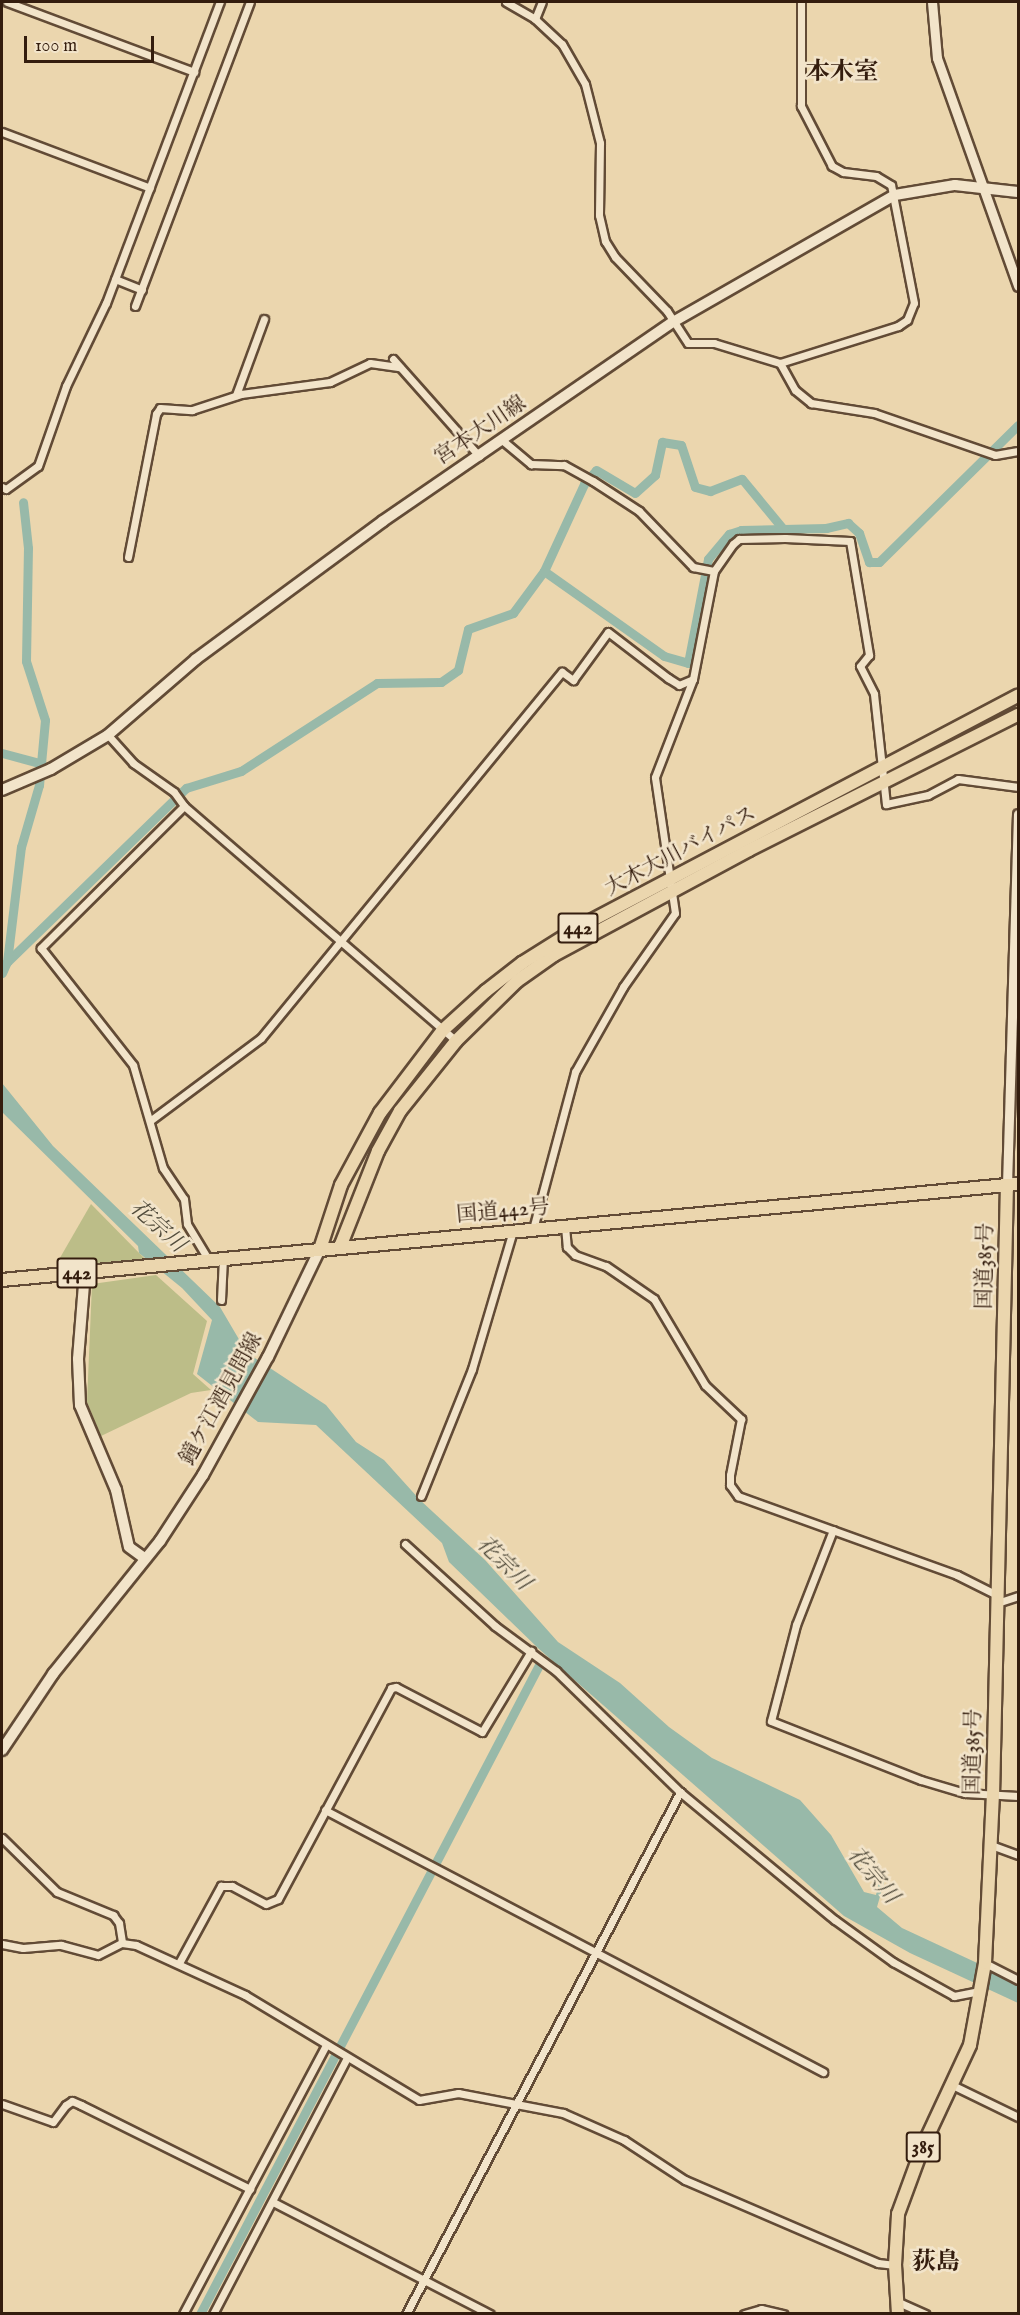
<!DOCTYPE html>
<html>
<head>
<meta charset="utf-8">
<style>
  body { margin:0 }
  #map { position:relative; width:1020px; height:2315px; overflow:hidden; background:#ebd6ae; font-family:"IM FELL English","Noto Serif JP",serif }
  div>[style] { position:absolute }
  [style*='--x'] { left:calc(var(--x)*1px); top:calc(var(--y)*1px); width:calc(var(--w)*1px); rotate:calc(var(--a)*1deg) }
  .green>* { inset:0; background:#bcbd88 }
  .water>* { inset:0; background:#98b9a9 }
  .canal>* { height:9px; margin:-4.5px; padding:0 4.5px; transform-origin:4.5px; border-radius:4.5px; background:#98b9a9 }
  .roads { filter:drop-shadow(2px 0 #624b36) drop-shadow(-2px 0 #624b36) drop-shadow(0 2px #624b36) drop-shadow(0 -2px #624b36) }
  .minor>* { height:7px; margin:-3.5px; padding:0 3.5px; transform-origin:3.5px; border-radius:3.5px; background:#f2e4ca }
  .tertiary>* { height:9px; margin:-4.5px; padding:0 4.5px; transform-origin:4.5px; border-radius:4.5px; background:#f2e4ca }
  .secondary>* { height:10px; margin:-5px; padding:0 5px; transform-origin:5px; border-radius:5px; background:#f2e4ca }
  .trunk>* { height:12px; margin:-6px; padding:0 6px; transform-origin:6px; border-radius:6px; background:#ebd6ae }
  span { translate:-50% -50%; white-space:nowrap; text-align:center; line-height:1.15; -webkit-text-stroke:5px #f2e4ca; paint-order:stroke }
  .shield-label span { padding:2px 4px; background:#f2e4ca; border:2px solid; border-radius:4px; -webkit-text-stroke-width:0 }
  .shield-label { font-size:20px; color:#341d0e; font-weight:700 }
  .street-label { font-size:21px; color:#341d0e }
  .water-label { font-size:22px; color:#524c3c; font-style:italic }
  .quarter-label { font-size:24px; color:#341d0e; font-weight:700 }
  .frame { position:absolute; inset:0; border:3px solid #341d0e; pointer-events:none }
  .scale { position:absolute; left:24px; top:36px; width:130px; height:27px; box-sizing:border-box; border:3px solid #341d0e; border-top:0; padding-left:8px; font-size:18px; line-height:21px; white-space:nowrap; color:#341d0e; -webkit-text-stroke:4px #f2e4ca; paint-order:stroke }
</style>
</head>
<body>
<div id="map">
  <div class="green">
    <div style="clip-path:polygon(91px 1204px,146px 1260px,69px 1274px,57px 1263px)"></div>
    <div style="clip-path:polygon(156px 1275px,207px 1321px,193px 1374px,211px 1390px,191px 1393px,101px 1436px,87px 1402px,92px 1284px)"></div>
  </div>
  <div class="water">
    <div style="clip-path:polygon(2px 1083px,53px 1146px,220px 1307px,247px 1353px,326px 1405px,356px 1442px,384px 1460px,420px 1500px,485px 1560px,558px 1642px,620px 1683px,669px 1727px,712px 1758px,800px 1800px,831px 1835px,864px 1892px,876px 1895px,881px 1872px,887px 1872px,877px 1907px,902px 1928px,1018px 1982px,1018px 2003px,910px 1953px,844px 1916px,539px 1649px,449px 1562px,442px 1543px,316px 1425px,258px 1422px,197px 1374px,212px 1320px,182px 1288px,139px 1253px,138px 1246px,2px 1112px)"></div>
  </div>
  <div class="canal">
    <div style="--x:544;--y:571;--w:147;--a:35.3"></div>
    <div style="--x:664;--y:656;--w:25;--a:16"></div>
    <div style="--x:688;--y:663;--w:106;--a:-79.1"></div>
    <div style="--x:708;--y:559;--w:33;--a:-50"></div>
    <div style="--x:729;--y:534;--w:13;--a:-18"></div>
    <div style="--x:741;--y:530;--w:85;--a:-1.3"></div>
    <div style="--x:826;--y:528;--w:23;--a:-13"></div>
    <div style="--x:848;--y:523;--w:15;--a:42"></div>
    <div style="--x:859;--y:533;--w:31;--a:71"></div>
    <div style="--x:869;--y:562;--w:10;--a:0"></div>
    <div style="--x:879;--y:562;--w:195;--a:-44.6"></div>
    <div style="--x:2;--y:753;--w:38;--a:15"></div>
    <div style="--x:7;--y:962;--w:250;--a:-44.2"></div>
    <div style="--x:186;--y:788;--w:58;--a:-17.2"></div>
    <div style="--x:241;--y:771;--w:162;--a:-32.9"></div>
    <div style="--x:377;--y:683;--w:64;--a:-0.9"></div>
    <div style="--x:441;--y:682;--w:21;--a:-35"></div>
    <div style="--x:458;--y:670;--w:42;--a:-76.3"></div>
    <div style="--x:468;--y:629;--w:48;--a:-19.6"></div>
    <div style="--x:513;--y:613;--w:52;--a:-53.6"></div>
    <div style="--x:544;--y:571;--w:96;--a:-65.3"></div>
    <div style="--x:584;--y:484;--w:18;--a:-49"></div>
    <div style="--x:596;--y:470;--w:45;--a:30.5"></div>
    <div style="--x:635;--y:493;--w:27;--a:-42"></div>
    <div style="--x:655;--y:475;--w:34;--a:-78"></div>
    <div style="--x:662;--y:442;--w:19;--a:9"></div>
    <div style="--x:681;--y:445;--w:44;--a:71.6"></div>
    <div style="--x:695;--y:487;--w:16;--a:15"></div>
    <div style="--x:710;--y:491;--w:34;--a:-21"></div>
    <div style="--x:742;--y:479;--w:65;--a:50.6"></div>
    <div style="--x:2;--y:973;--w:12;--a:-66"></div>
    <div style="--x:7;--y:962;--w:116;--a:-83.1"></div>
    <div style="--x:21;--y:847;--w:65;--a:-73.8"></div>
    <div style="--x:39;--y:785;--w:65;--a:-84.7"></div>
    <div style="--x:45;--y:720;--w:62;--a:-107.9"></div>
    <div style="--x:26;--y:661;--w:113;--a:-89"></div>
    <div style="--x:28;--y:548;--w:46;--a:-96.2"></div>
    <div style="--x:200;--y:2314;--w:732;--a:-62.42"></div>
  </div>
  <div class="roads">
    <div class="minor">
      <div style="--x:7;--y:2;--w:200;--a:20.5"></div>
      <div style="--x:506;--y:2;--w:34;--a:30"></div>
      <div style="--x:535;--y:19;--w:37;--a:43"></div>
      <div style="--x:562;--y:44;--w:46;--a:60.1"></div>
      <div style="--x:585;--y:84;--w:61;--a:75.7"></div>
      <div style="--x:600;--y:143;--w:72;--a:90.8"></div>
      <div style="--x:599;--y:215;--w:27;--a:77"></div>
      <div style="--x:605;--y:241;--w:19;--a:58"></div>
      <div style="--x:615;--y:257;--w:75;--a:46.1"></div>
      <div style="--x:667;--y:311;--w:38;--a:57"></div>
      <div style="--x:688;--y:343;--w:26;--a:0"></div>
      <div style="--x:714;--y:343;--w:69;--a:16.9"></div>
      <div style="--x:780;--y:363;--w:124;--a:-17.4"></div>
      <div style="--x:898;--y:326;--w:11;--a:-34"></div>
      <div style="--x:907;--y:320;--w:18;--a:-68"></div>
      <div style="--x:914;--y:303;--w:120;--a:-101"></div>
      <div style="--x:891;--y:185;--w:17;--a:-149"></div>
      <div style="--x:876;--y:176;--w:33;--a:-173"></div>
      <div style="--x:843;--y:172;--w:13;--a:-151"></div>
      <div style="--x:832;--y:166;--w:68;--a:-117.3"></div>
      <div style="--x:801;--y:106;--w:104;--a:-90"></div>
      <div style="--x:535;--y:19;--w:18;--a:-68"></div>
      <div style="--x:2;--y:132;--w:158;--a:20.7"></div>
      <div style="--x:115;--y:279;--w:29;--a:22"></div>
      <div style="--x:135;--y:306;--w:325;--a:-69.3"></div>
      <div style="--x:393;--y:359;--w:130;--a:48.4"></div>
      <div style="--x:780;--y:363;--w:31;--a:61"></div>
      <div style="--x:795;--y:390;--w:21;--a:39"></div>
      <div style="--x:811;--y:403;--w:64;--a:9"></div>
      <div style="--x:874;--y:413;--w:128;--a:19.1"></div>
      <div style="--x:995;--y:455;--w:23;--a:-10"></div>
      <div style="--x:236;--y:395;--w:81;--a:-69.8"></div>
      <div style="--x:502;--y:440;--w:38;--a:40"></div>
      <div style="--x:531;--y:464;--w:33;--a:2"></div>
      <div style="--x:564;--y:465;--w:33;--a:29"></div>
      <div style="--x:593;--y:481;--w:55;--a:33.1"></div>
      <div style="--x:639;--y:511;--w:78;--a:46"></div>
      <div style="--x:693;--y:567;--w:21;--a:11"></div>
      <div style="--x:2;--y:487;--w:4;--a:27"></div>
      <div style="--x:6;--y:489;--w:39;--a:-36"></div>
      <div style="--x:38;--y:466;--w:85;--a:-70.7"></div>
      <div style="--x:66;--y:386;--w:92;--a:-64.3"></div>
      <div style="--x:106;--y:303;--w:322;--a:-69.3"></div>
      <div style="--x:128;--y:557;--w:146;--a:-78.9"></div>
      <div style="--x:156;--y:414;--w:7;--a:-56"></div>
      <div style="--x:160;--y:408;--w:32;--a:4"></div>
      <div style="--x:192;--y:410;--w:52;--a:-18.1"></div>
      <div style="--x:241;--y:394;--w:90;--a:-7.7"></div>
      <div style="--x:330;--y:382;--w:44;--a:-25.4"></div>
      <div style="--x:370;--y:363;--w:30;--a:8"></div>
      <div style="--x:108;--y:735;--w:38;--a:48"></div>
      <div style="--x:133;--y:763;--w:50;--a:35.3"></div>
      <div style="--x:174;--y:792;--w:17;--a:54"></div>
      <div style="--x:184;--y:806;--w:359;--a:40.8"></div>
      <div style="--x:184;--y:806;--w:202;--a:135.2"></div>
      <div style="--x:41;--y:948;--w:149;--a:51.8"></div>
      <div style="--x:133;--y:1065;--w:107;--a:73.8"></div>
      <div style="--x:163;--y:1168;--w:37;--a:56"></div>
      <div style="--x:184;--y:1199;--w:25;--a:83"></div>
      <div style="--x:187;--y:1224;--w:41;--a:59"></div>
      <div style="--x:151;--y:1120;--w:137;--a:-36.7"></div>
      <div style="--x:261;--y:1038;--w:474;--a:-50.6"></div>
      <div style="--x:562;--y:672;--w:14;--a:36"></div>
      <div style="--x:573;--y:680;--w:59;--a:-53.9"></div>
      <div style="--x:608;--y:632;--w:76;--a:37.5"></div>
      <div style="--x:668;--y:678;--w:13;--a:32"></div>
      <div style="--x:679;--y:685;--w:15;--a:-23"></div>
      <div style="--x:565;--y:1226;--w:21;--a:85"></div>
      <div style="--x:567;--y:1247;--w:11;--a:45"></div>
      <div style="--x:575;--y:1255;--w:33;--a:20"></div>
      <div style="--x:606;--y:1266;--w:58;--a:34.5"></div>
      <div style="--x:654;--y:1299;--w:100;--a:59.3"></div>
      <div style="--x:705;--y:1385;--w:50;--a:43.4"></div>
      <div style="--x:741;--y:1419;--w:57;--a:101.1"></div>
      <div style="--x:730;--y:1475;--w:10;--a:90"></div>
      <div style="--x:730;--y:1485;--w:14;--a:54"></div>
      <div style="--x:738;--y:1496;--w:233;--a:19.8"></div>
      <div style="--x:957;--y:1575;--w:45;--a:26.6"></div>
      <div style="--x:533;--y:1229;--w:163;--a:-75"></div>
      <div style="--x:575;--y:1072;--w:98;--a:-60.5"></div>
      <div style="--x:623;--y:987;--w:90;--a:-54.9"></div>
      <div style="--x:675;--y:913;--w:137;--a:-98.4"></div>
      <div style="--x:655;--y:777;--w:105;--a:-68.8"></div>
      <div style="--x:693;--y:679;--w:110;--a:-79"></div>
      <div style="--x:714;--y:571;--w:33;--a:-55"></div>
      <div style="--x:733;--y:544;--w:8;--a:-40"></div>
      <div style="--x:739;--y:539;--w:46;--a:-1.2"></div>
      <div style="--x:785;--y:538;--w:65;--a:2.6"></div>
      <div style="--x:850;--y:541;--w:116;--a:80.5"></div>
      <div style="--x:869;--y:655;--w:14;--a:129"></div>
      <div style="--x:860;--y:666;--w:31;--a:63"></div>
      <div style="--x:874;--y:694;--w:111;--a:83.8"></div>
      <div style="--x:886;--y:804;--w:43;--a:-12.1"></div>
      <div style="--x:928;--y:795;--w:34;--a:-28"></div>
      <div style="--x:958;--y:779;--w:61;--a:7.6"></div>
      <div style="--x:221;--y:1300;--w:42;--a:-87.3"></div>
      <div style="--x:421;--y:1496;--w:137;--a:-68.1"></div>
      <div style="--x:472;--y:1369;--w:144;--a:-73.5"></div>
      <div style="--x:833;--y:1530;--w:102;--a:111.3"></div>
      <div style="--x:796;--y:1625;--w:99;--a:104.6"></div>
      <div style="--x:771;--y:1721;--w:161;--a:21.5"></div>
      <div style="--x:921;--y:1780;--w:46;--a:16.5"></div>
      <div style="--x:965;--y:1793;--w:53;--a:3.2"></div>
      <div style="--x:405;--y:1544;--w:122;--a:42.3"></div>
      <div style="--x:495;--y:1626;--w:76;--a:36.4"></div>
      <div style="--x:556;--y:1671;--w:173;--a:44.3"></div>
      <div style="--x:680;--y:1792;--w:201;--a:39.6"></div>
      <div style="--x:835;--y:1920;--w:72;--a:35.9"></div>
      <div style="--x:893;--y:1962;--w:70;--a:29.1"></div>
      <div style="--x:954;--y:1996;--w:26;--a:-11"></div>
      <div style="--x:997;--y:1603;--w:22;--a:-18"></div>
      <div style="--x:325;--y:1810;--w:563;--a:27.75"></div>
      <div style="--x:2;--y:1838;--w:77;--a:44.5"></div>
      <div style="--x:57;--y:1892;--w:61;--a:22.3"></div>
      <div style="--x:113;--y:1915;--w:10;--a:53"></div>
      <div style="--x:119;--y:1923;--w:20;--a:81"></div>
      <div style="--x:991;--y:1845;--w:29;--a:20"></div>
      <div style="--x:2;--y:1944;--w:21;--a:11"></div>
      <div style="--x:23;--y:1948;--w:38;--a:-5"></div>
      <div style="--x:61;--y:1945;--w:38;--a:15"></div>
      <div style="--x:98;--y:1955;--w:27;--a:-27"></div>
      <div style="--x:122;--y:1943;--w:14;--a:8"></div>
      <div style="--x:136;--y:1945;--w:120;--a:24.6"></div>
      <div style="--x:245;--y:1995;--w:203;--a:31.1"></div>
      <div style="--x:419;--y:2100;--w:40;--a:-10"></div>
      <div style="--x:458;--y:2093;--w:107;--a:10.8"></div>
      <div style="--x:563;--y:2113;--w:67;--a:23.9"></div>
      <div style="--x:624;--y:2140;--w:73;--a:33.3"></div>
      <div style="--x:685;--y:2180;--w:210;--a:23.3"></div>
      <div style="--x:878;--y:2263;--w:17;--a:7"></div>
      <div style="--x:179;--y:1963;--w:88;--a:-61.4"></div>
      <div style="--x:221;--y:1886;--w:11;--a:0"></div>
      <div style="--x:232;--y:1886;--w:38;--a:28"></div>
      <div style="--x:266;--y:1904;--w:13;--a:-23"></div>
      <div style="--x:278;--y:1899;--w:239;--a:-61.8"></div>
      <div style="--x:391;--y:1688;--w:5;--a:-11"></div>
      <div style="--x:396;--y:1687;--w:97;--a:27.6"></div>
      <div style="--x:482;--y:1732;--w:95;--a:-58.8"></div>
      <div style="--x:985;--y:1963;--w:37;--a:27"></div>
      <div style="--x:952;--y:2085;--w:73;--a:25.9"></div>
      <div style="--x:2;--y:2104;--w:54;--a:19.4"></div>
      <div style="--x:53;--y:2122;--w:21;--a:-53"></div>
      <div style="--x:66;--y:2105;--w:7;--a:-34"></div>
      <div style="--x:72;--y:2101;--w:10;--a:24"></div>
      <div style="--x:81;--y:2105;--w:189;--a:26.4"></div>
      <div style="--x:273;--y:2202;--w:244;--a:27.3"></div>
      <div style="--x:896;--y:2301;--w:32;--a:24"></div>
      <div style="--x:183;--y:2314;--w:305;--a:-62"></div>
      <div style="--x:213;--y:2314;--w:289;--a:-62.4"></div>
      <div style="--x:406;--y:2314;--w:590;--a:-62.3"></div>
      <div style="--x:744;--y:2314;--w:18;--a:-16"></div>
      <div style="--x:761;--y:2309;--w:23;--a:13"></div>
    </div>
    <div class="tertiary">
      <div style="--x:932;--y:2;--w:56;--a:84.9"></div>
      <div style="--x:937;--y:58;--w:242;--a:70.4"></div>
      <div style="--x:1007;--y:1185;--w:371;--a:-88.3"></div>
    </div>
    <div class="secondary">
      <div style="--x:2;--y:790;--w:53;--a:-23.2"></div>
      <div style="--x:51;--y:769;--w:66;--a:-30.8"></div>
      <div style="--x:108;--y:735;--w:116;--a:-40.8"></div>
      <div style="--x:196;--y:659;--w:232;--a:-36.4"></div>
      <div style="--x:383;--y:521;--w:352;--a:-34.5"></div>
      <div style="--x:673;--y:322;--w:256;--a:-29.8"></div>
      <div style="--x:895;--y:195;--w:61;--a:-9.5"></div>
      <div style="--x:955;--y:185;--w:63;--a:6.3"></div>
      <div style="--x:85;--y:1272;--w:87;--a:94.6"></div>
      <div style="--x:78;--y:1359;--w:46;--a:87.5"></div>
      <div style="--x:80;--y:1405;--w:92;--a:67"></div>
      <div style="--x:116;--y:1490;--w:58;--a:77.2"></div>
      <div style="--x:129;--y:1547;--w:19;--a:36"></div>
      <div style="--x:2;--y:1750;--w:92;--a:-56.1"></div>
      <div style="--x:53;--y:1674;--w:171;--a:-51.2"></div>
      <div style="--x:160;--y:1541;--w:79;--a:-56.9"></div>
      <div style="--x:203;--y:1475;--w:135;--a:-61.2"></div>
      <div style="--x:268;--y:1357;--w:120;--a:-64.3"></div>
    </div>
    <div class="trunk">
      <div style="--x:340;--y:1247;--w:103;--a:-68.4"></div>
      <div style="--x:378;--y:1151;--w:46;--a:-61.2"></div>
      <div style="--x:400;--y:1111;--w:90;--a:-51.3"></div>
      <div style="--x:456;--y:1041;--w:86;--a:-44.5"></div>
      <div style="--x:517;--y:981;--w:45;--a:-35.1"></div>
      <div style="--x:554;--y:955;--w:221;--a:-28.3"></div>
      <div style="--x:749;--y:850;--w:301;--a:-26.7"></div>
      <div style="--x:320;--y:1249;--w:67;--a:-71.8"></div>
      <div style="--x:341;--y:1185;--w:82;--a:-61.6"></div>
      <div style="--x:380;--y:1113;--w:104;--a:-52.8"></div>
      <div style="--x:443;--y:1030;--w:58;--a:-42.2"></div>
      <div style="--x:486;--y:991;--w:46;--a:-37.9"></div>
      <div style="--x:522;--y:963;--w:70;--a:-32.1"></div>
      <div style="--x:581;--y:926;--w:494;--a:-27.8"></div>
      <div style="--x:2;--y:1280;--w:1021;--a:-5.4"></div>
      <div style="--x:898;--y:2314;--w:49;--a:-93.5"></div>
      <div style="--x:895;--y:2265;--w:51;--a:-86.6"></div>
      <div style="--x:898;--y:2214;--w:72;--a:-69.8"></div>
      <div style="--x:923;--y:2146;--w:111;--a:-65"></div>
      <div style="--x:970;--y:2045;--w:83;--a:-79.6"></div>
      <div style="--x:985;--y:1963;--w:167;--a:-87.3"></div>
      <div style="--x:993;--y:1796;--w:611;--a:-88.69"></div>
    </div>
  </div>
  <div class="shield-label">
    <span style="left:578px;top:928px">442</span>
    <span style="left:77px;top:1273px">442</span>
    <span style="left:923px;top:2147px">385</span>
  </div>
  <div class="street-label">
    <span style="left:481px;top:431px;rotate:-34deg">宮本大川線</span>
    <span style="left:681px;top:852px;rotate:-28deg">大木大川バイパス</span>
    <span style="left:503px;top:1212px;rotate:-5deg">国道442号</span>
    <span style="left:986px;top:1266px;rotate:-89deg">国道385号</span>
    <span style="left:222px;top:1399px;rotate:-61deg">鐘ケ江酒見間線</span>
    <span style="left:974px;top:1752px;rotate:-89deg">国道385号</span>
  </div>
  <div class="water-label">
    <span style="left:157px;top:1227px;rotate:42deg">花宗川</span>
    <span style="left:503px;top:1564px;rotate:45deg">花宗川</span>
    <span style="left:872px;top:1876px;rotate:50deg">花宗川</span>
  </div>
  <div class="quarter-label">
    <span style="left:842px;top:73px">本木室</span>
    <span style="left:936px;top:2263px">荻島</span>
  </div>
  <div class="frame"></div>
  <div class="scale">100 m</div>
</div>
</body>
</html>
